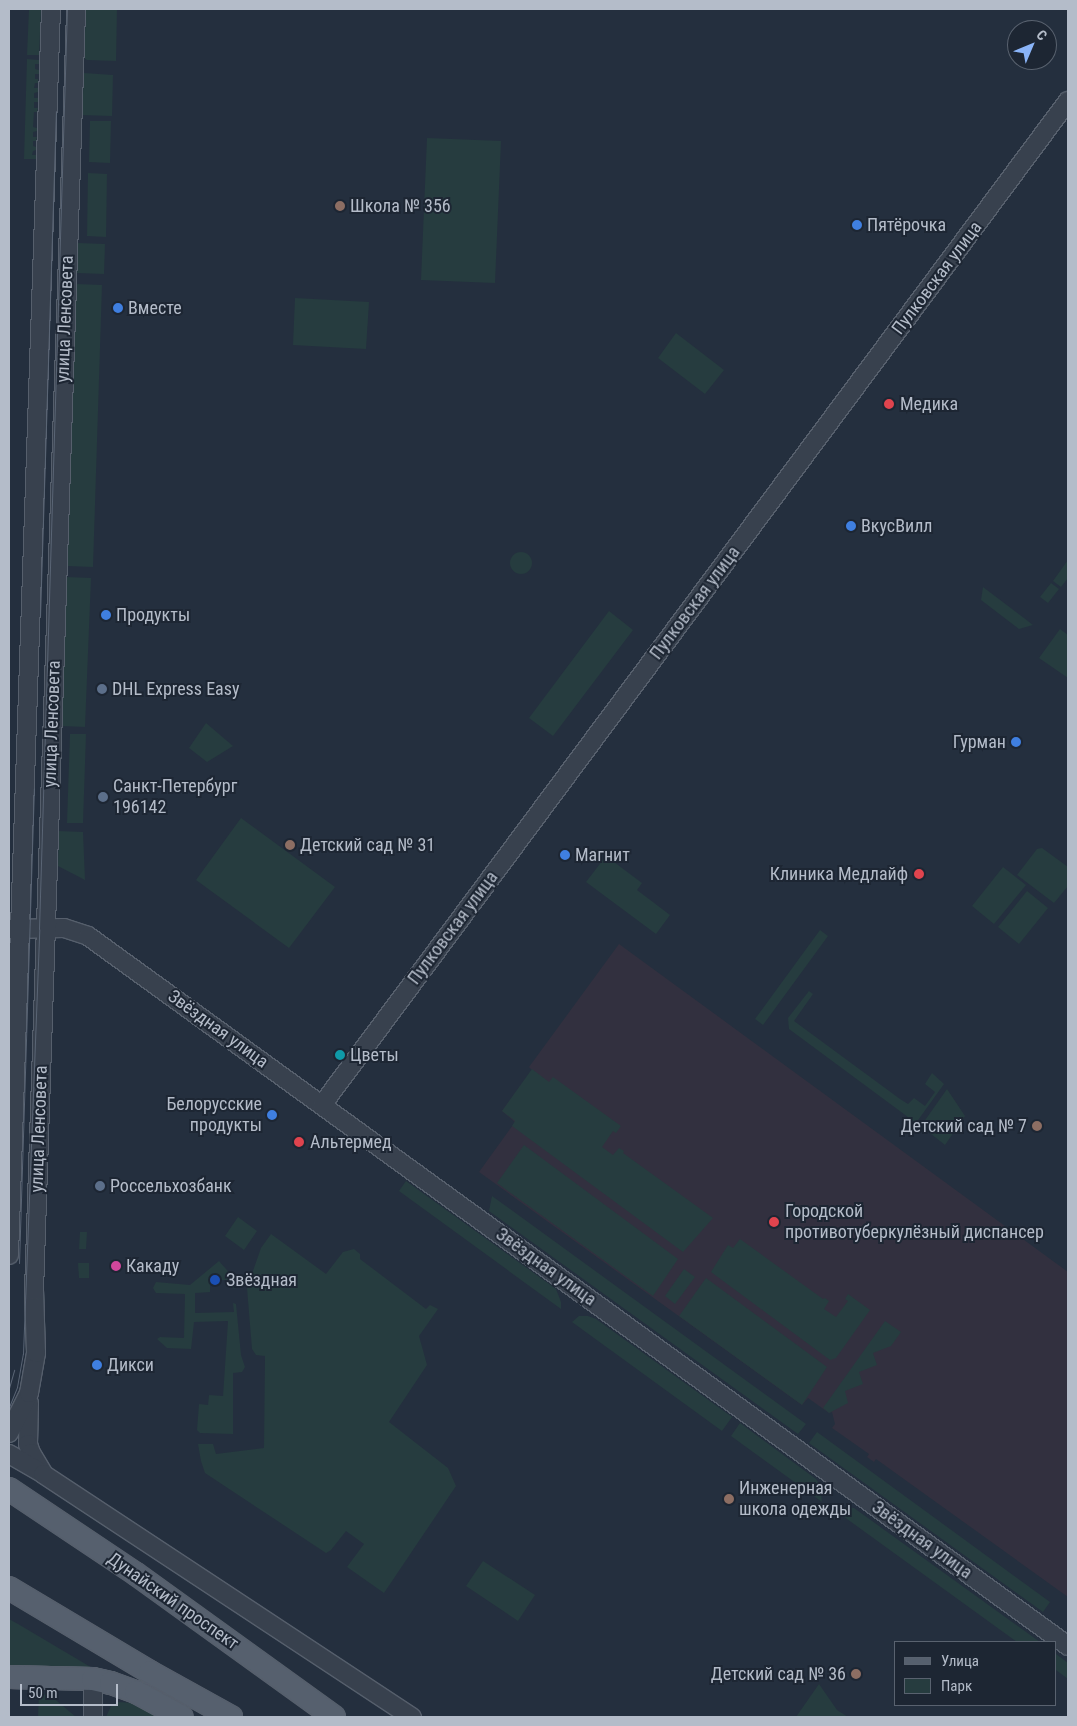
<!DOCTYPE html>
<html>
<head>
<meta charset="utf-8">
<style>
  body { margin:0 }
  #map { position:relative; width:1077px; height:1726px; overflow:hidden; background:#242f3e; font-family:"Roboto Condensed",sans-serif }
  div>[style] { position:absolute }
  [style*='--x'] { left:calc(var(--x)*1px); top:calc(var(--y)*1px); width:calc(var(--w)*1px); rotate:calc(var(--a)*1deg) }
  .medical>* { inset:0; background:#32303f }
  .green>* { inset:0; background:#263c3f }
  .round { border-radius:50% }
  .roads { filter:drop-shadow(1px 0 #565f6c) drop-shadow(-1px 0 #565f6c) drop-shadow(0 1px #565f6c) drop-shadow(0 -1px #565f6c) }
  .minor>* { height:18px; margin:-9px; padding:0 9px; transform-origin:9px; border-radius:9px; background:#38414e }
  .major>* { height:22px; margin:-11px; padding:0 11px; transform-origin:11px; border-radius:11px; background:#56606e }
  .tram>* { height:1px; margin:-0.5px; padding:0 0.5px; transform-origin:0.5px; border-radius:0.5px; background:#5a6575 }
  .dots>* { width:14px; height:14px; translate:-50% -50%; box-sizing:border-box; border:2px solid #1d2633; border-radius:50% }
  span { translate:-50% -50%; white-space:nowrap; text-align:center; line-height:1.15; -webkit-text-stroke:4px #1d2633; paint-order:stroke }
  .poi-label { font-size:18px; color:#b4bcc9 }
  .left { translate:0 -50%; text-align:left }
  .right { translate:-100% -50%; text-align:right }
  .street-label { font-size:18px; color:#b4bcc9 }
  .frame { position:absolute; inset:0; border:10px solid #b4bcc9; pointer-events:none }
  .legend { position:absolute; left:894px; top:1641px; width:162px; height:65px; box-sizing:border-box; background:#1d2633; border:1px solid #59626f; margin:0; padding:6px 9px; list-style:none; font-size:15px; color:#b4bcc9 }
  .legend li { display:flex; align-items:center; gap:10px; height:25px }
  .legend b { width:25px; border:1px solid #59626f }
  .north { position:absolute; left:1007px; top:20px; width:50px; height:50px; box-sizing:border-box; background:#1d2633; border:1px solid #59626f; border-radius:50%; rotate:45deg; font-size:14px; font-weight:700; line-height:20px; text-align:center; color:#b4bcc9 }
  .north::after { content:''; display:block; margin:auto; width:18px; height:22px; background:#8ab4f8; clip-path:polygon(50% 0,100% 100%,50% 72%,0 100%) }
  .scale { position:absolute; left:20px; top:1684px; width:98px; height:22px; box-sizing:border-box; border:2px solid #b4bcc9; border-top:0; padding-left:6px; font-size:15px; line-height:18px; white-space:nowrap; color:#b4bcc9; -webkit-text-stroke:4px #1d2633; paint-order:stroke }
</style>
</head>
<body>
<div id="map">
  <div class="medical">
    <div style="clip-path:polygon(619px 944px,1068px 1272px,1068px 1597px,876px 1459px,874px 1462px,867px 1457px,869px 1454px,832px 1428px,835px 1424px,832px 1412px,829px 1413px,808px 1398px,802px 1405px,479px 1172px,515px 1122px,502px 1111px,532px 1070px,529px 1067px)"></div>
  </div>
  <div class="green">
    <div style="clip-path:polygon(29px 9px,41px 9px,39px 55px,27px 55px)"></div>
    <div style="clip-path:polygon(86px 9px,117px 9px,116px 61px,87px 60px,84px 58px)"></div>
    <div style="clip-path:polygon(27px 59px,39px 60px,39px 64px,35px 64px,35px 69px,39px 70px,39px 74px,35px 74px,35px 79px,38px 79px,38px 83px,35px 83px,34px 88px,38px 88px,38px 92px,34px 93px,34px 98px,38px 98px,38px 102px,34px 102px,34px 108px,38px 108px,37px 112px,34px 112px,33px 127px,37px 128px,37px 131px,33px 132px,33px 137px,37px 137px,36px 141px,33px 141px,33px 146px,36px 147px,36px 150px,33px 151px,32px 155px,36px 155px,36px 159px,24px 159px)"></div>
    <div style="clip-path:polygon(84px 73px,113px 75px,112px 116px,82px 115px)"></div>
    <div style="clip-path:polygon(90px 121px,111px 121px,110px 163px,89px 162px)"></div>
    <div style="clip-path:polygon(427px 138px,501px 141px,495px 283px,421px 280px)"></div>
    <div style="clip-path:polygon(88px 173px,107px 174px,106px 237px,87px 236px)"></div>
    <div style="clip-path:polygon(78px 243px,105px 244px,104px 274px,77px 273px)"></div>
    <div style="clip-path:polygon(76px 284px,102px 285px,93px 567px,67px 566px)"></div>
    <div style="clip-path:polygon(295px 298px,369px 302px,366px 349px,293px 345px)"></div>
    <div style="clip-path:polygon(676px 333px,724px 370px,705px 394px,658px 358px)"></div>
    <div class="round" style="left:510px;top:552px;width:22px;height:22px"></div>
    <div style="clip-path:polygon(1068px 560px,1068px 578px,1061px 587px,1053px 581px)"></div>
    <div style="clip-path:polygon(67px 577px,91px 578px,85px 727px,61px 726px)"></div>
    <div style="clip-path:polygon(1051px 583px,1059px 589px,1048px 603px,1040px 597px)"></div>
    <div style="clip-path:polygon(983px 587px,1024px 618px,1033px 625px,1019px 629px,981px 600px)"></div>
    <div style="clip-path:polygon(609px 611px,633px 630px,553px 736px,529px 718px)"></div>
    <div style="clip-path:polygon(1060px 629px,1068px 635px,1068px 678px,1039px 658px)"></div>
    <div style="clip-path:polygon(206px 723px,233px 746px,207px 762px,189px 748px)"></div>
    <div style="clip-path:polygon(70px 734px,86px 734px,83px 823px,67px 823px)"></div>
    <div style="clip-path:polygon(241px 818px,335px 887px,289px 948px,196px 880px)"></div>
    <div style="clip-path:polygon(59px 831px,83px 832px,85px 880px,58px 866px)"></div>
    <div style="clip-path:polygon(1042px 848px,1068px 867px,1068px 886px,1054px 903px,1017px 875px,1037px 849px)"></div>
    <div style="clip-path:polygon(606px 856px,642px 883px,637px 890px,670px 915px,656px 934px,586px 882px)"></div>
    <div style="clip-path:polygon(1003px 867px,1026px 885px,994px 924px,972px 906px)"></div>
    <div style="clip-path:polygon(1027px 891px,1048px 908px,1019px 944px,998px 927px)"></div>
    <div style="clip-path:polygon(820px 930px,828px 936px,763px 1025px,755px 1019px)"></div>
    <div style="clip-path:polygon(809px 991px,813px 994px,794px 1021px,900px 1099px,908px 1104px,914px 1098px,925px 1106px,935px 1092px,925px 1084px,932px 1073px,944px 1084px,916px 1123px,789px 1029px,788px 1018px)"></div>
    <div style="clip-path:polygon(532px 1069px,549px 1082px,553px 1077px,621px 1126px,616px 1133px,613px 1131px,602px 1147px,613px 1155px,619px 1148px,624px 1151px,623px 1153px,713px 1218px,683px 1252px,512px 1126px,515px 1121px,502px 1111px)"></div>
    <div style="clip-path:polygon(947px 1089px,965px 1116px,945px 1145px,921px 1126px)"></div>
    <div style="clip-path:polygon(524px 1145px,678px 1259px,653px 1296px,497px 1183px)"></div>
    <div style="clip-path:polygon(406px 1181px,556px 1289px,561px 1302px,561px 1309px,399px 1191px)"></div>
    <div style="clip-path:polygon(492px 1196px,806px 1424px,798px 1434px,489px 1211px)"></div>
    <div style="clip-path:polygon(238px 1217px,257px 1231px,244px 1250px,225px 1236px)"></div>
    <div style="clip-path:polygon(80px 1232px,87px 1232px,86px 1249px,79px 1249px)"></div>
    <div style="clip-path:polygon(271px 1234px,326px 1274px,343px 1252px,354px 1249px,360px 1254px,360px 1259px,426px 1309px,430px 1305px,438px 1309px,419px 1336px,427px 1365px,389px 1422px,448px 1468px,456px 1486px,384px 1593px,347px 1567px,364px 1544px,346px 1531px,331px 1550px,326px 1553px,205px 1473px,201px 1461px,198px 1444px,213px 1444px,216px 1454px,264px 1448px,265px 1356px,256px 1355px,252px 1349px,247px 1288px,261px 1248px)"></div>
    <div style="clip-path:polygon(740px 1239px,823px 1299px,825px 1298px,829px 1301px,824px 1309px,836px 1317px,848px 1301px,845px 1299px,848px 1294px,870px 1310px,836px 1358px,830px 1360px,711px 1272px,728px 1245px,733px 1248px)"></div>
    <div style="clip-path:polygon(219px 1261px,233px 1277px,235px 1289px,232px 1288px,231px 1280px,210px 1280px,210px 1292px,195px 1293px,195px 1313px,234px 1312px,233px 1303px,236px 1304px,241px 1355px,245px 1367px,242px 1372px,233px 1373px,233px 1434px,200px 1433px,197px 1430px,199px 1404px,208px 1405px,209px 1395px,223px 1396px,228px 1321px,194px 1322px,191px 1349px,167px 1348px,157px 1339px,160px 1337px,184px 1338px,185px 1294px,156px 1293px,153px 1288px,156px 1282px,190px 1285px)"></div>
    <div style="clip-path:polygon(78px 1263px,89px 1263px,89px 1278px,79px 1278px)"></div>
    <div style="clip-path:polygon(684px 1269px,695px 1277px,675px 1304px,665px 1296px)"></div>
    <div style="clip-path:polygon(706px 1278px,827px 1367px,802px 1405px,679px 1316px)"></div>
    <div style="clip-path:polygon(579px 1316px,588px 1316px,596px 1319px,732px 1417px,722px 1431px,572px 1322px)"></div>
    <div style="clip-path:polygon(885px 1321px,901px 1332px,891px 1346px,873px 1353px,877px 1365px,859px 1372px,863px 1384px,845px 1391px,848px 1403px,829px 1413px,823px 1408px)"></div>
    <div style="clip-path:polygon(740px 1423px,816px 1479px,820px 1485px,822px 1502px,731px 1436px)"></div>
    <div style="clip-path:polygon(817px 1432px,1050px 1602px,1043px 1612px,809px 1443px)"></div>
    <div style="clip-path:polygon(847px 1507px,854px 1508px,1040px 1642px,1017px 1642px,836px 1511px)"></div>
    <div style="clip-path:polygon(483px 1561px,535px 1595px,518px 1621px,466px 1586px)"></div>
    <div style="clip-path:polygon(9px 1619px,18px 1624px,99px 1672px,9px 1670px)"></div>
    <div style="clip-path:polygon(1056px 1654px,1068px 1663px,1068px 1679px,1056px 1670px)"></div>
    <div style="clip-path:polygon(819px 1684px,837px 1710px,848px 1717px,796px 1717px)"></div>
    <div style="clip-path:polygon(39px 1693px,51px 1696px,76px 1717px,38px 1717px)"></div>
    <div style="clip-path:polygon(118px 1702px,135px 1703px,158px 1717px,106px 1717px,111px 1706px)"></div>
  </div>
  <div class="roads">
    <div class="minor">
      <div style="--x:9;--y:929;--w:55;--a:-1"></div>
      <div style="--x:64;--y:928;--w:25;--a:18"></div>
      <div style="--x:88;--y:936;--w:1210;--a:35.92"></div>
      <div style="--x:322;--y:1105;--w:1251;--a:-53.39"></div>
      <div style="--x:9;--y:1255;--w:1247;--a:-88.07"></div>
      <div style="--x:29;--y:1403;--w:41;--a:91.4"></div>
      <div style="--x:28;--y:1444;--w:9;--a:72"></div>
      <div style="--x:31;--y:1453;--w:23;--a:59"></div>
      <div style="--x:9;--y:1433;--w:45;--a:-63.4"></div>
      <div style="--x:29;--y:1393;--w:41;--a:-80.1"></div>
      <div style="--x:36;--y:1353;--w:62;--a:-91.8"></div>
      <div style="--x:34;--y:1291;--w:1283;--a:-88.12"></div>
      <div style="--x:9;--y:1454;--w:39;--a:30"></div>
      <div style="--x:43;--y:1474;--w:442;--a:33.4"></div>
      <div style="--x:93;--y:1717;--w:38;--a:-90"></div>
    </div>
    <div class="major">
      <div style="--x:9;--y:1489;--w:153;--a:33.8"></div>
      <div style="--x:136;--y:1574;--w:244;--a:35.8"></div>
      <div style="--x:9;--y:1588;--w:164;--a:30.8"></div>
      <div style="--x:150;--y:1672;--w:93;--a:29.1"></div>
      <div style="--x:9;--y:1677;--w:84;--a:1.4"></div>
      <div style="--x:93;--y:1679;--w:18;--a:13"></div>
      <div style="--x:111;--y:1683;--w:27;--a:20"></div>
      <div style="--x:136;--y:1692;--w:52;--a:28.5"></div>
    </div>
  </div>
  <div class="tram">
    <div style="--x:40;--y:616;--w:505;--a:-88.19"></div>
    <div style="--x:19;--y:1263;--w:475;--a:-88.2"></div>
    <div style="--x:9;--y:1388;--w:19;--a:-74"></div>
    <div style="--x:9;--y:1407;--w:22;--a:-68"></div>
    <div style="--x:17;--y:1387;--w:34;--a:-80"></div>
    <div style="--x:23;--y:1354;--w:425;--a:-87.8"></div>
    <div style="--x:39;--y:929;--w:920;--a:-88.26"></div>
  </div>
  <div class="dots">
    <div style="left:340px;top:206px;background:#8d6e63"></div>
    <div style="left:857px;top:225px;background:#3f7fe0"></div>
    <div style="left:118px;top:308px;background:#3f7fe0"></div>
    <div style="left:889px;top:404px;background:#e0444e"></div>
    <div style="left:851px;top:526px;background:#3f7fe0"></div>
    <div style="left:106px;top:615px;background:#3f7fe0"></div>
    <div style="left:102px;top:689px;background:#5c6f8a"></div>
    <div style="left:1016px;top:742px;background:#3f7fe0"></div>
    <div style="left:103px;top:797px;background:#5c6f8a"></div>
    <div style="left:290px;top:845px;background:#8d6e63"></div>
    <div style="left:565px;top:855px;background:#3f7fe0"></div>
    <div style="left:919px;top:874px;background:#e0444e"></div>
    <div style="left:340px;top:1055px;background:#0f9aa8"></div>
    <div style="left:272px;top:1115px;background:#3f7fe0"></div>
    <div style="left:1037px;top:1126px;background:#8d6e63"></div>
    <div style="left:299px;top:1142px;background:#e0444e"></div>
    <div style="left:100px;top:1186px;background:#5c6f8a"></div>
    <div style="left:774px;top:1222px;background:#e0444e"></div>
    <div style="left:116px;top:1266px;background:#d1479c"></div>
    <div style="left:215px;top:1280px;background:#1a4fb4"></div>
    <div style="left:97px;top:1365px;background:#3f7fe0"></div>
    <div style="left:729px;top:1499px;background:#8d6e63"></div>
    <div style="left:856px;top:1674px;background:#8d6e63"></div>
  </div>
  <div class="poi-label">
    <span class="left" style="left:350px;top:206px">Школа № 356</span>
    <span class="left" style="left:867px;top:225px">Пятёрочка</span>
    <span class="left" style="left:128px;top:308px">Вместе</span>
    <span class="left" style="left:900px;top:404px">Медика</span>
    <span class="left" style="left:861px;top:526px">ВкусВилл</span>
    <span class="left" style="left:116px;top:615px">Продукты</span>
    <span class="left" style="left:112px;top:689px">DHL Express Easy</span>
    <span class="right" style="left:1006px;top:742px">Гурман</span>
    <span class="left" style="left:113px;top:797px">Санкт-Петербург<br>196142</span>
    <span class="left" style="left:300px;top:845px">Детский сад № 31</span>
    <span class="left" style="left:575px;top:855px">Магнит</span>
    <span class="right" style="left:908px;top:874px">Клиника Медлайф</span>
    <span class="left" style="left:350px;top:1055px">Цветы</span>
    <span class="right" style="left:262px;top:1115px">Белорусские<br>продукты</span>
    <span class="right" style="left:1027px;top:1126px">Детский сад № 7</span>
    <span class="left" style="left:310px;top:1142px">Альтермед</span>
    <span class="left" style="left:110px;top:1186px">Россельхозбанк</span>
    <span class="left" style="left:785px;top:1222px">Городской<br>противотуберкулёзный диспансер</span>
    <span class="left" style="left:126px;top:1266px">Какаду</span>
    <span class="left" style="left:226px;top:1280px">Звёздная</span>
    <span class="left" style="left:107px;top:1365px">Дикси</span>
    <span class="left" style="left:739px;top:1499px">Инженерная<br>школа одежды</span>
    <span class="right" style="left:846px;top:1674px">Детский сад № 36</span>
  </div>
  <div class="street-label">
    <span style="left:937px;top:278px;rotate:-53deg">Пулковская улица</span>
    <span style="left:65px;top:319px;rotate:-88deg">улица Ленсовета</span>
    <span style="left:695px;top:603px;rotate:-53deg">Пулковская улица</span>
    <span style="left:52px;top:724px;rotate:-88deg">улица Ленсовета</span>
    <span style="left:453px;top:928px;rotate:-53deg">Пулковская улица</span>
    <span style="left:218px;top:1029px;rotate:36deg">Звёздная улица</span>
    <span style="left:39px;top:1129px;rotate:-88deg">улица Ленсовета</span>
    <span style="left:546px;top:1267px;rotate:36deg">Звёздная улица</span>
    <span style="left:922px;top:1540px;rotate:36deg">Звёздная улица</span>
    <span style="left:173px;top:1601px;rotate:35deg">Дунайский проспект</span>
  </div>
  <div class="frame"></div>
  <ul class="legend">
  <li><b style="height:6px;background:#56606e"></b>Улица</li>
  <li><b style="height:14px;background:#263c3f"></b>Парк</li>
  </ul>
  <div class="north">С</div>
  <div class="scale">50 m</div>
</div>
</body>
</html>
